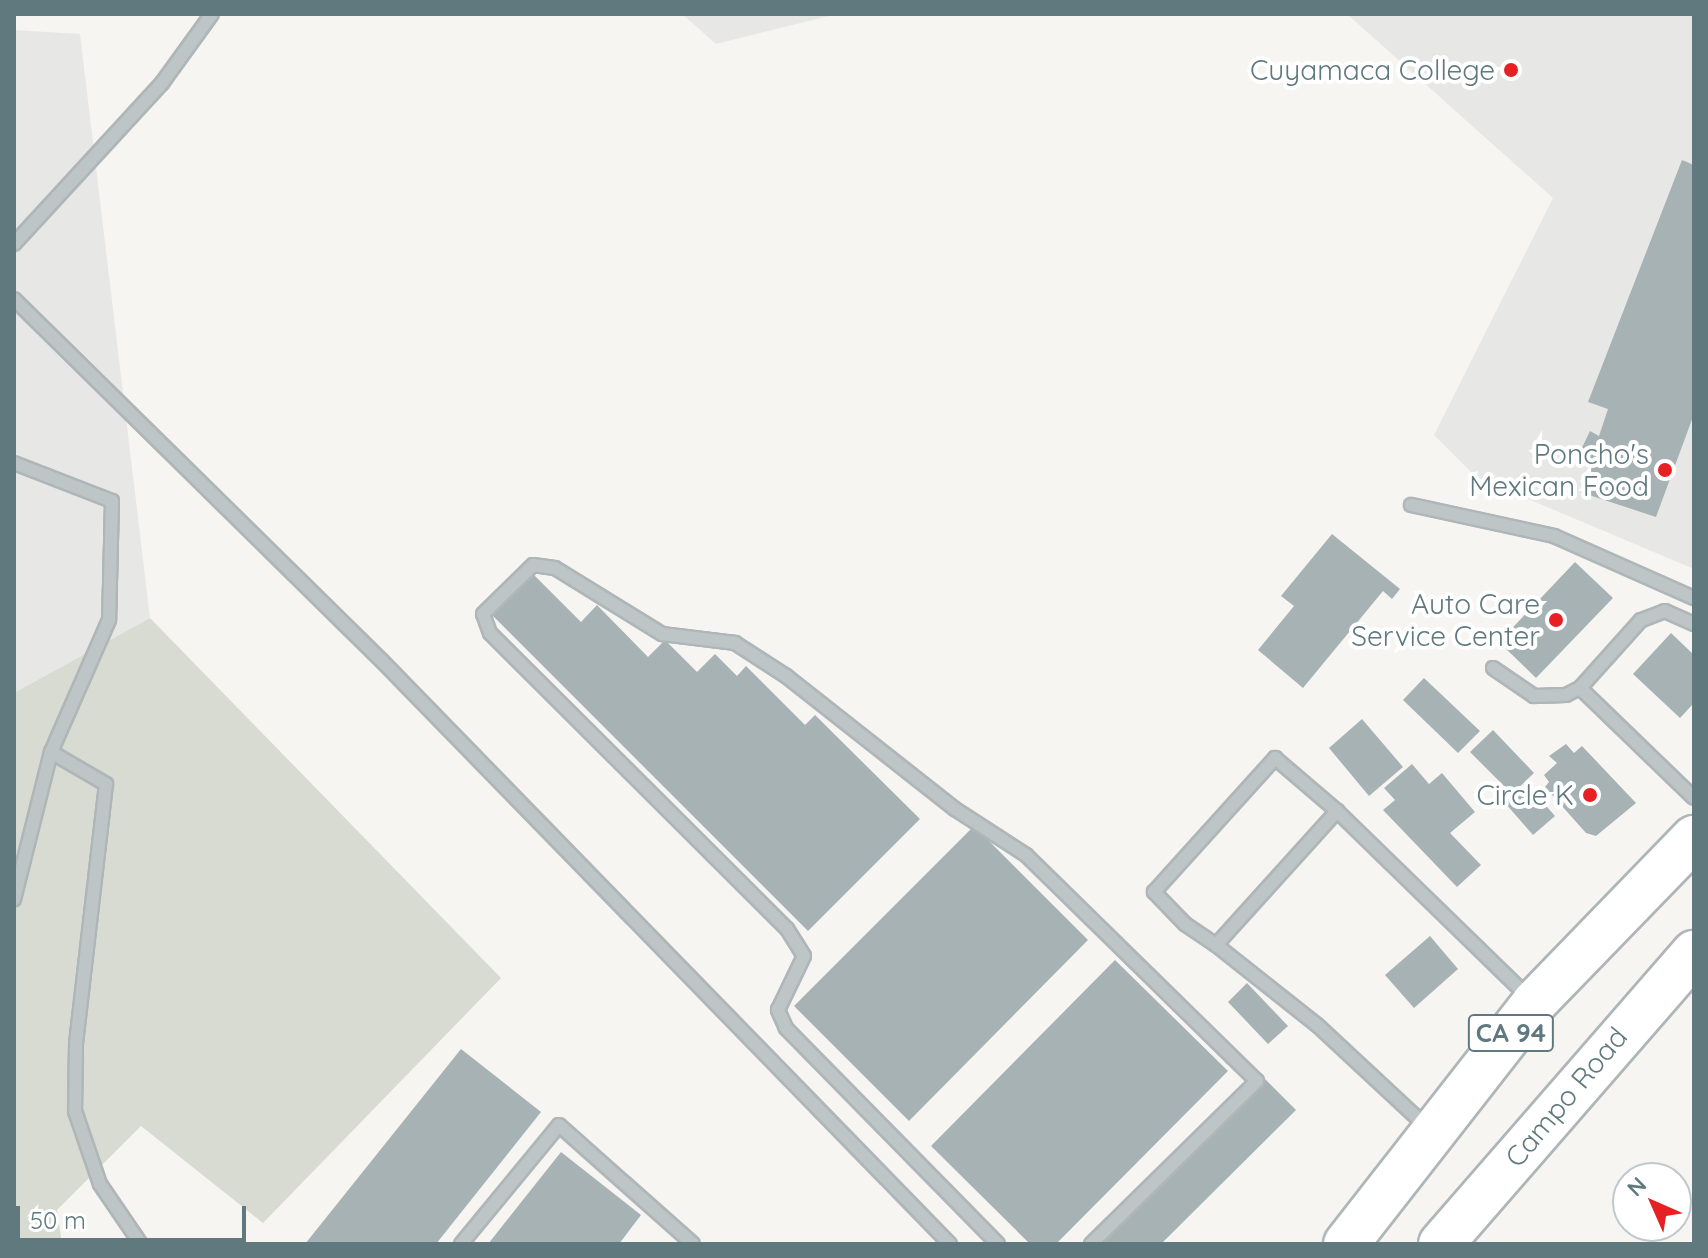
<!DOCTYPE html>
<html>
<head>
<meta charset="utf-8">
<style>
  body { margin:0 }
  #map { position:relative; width:1708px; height:1258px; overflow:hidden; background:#f6f5f2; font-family:Quicksand,sans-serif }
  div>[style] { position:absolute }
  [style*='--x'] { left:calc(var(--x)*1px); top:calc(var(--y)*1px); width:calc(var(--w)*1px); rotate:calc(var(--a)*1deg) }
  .built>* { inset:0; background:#e7e7e6 }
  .green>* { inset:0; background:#d7dbd1 }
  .building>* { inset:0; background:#a6b2b4 }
  .roads { filter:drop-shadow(2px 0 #afb6b8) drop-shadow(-2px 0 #afb6b8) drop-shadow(0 2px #afb6b8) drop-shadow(0 -2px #afb6b8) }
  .lane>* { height:12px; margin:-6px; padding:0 6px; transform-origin:6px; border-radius:6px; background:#bec5c7 }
  .highway>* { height:44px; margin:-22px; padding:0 22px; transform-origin:22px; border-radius:22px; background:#fff }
  .dots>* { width:22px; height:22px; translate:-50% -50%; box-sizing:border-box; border:4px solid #fff; border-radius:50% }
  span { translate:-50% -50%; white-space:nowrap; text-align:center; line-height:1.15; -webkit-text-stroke:8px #fff; paint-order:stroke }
  .shield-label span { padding:2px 6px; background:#fff; border:2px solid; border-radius:6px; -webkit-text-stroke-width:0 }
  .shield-label { font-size:26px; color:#60797e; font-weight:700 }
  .poi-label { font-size:28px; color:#60797e }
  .right { translate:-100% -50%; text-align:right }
  .street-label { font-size:28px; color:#60797e }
  .frame { position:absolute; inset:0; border:16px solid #60797e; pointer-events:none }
  .north { position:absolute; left:1612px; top:1162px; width:80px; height:80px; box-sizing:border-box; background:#fff; border:2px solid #bfc9cb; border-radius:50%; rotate:315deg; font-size:22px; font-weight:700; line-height:32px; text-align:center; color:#60797e }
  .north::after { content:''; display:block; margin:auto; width:28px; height:36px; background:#e72123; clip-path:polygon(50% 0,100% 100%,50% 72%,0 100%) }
  .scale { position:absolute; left:16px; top:1206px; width:230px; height:36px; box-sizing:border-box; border:4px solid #60797e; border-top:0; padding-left:10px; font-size:24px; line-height:28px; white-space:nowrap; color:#60797e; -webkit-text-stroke:6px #fff; paint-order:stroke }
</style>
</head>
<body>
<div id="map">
  <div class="built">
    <div style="clip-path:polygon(682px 14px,837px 14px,716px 44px)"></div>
    <div style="clip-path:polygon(1347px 14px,1694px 14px,1694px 569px,1476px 477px,1434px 435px,1553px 198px)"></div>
    <div style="clip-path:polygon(14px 30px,80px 34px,150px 618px,14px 693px)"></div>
  </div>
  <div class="green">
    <div style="clip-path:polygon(150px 618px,501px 978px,263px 1223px,141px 1126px,57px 1210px,62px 1244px,14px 1244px,14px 693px)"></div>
  </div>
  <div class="building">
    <div style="clip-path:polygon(1682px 160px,1694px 165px,1694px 414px,1656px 517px,1583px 493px,1592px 463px,1577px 458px,1590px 431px,1599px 436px,1608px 409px,1588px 402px)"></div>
    <div style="clip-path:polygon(1332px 534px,1400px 589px,1392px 599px,1383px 591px,1303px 688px,1258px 650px,1294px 606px,1281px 596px)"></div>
    <div style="clip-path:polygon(1575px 562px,1613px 598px,1536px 678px,1499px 642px)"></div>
    <div style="clip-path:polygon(534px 575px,581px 622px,597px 605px,648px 657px,665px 640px,697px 672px,715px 654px,737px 676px,746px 666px,805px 725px,815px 715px,920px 819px,808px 931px,493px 616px)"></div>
    <div style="clip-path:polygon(1671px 633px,1694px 655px,1694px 703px,1680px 718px,1633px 674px)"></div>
    <div style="clip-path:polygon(1424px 678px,1480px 731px,1458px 753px,1403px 700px)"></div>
    <div style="clip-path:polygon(1362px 719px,1403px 767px,1369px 796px,1329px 748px)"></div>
    <div style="clip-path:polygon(1493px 730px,1534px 773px,1512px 794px,1470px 752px)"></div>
    <div style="clip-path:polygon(1566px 744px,1574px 753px,1582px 746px,1636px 803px,1596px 836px,1586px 833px,1545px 787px,1549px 782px,1544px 775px,1557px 763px,1549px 756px)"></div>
    <div style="clip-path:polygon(1412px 764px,1429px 784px,1442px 773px,1475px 812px,1450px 833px,1481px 865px,1457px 887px,1383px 810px,1395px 800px,1384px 788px)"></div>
    <div style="clip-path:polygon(1527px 784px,1555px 816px,1533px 835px,1505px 803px)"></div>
    <div style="clip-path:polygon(974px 826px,1088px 940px,909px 1121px,794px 1006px)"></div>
    <div style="clip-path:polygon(1430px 936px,1458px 969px,1414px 1008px,1385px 975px)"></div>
    <div style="clip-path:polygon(1115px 960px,1228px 1071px,1056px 1244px,1030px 1244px,931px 1146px)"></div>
    <div style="clip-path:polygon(1247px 983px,1288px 1026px,1268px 1044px,1228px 1002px)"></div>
    <div style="clip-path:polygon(461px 1049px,541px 1112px,436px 1244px,305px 1244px)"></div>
    <div style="clip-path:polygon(1265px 1079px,1296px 1110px,1161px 1244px,1100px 1244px)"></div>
    <div style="clip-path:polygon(561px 1152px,641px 1215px,619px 1244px,488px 1244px)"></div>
  </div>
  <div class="roads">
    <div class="lane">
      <div style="--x:14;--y:244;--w:219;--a:-47.4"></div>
      <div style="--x:162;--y:83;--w:85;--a:-54.1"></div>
      <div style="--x:14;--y:299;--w:516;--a:44.53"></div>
      <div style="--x:382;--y:661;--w:814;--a:45.75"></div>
      <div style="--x:14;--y:463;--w:105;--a:21.2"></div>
      <div style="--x:112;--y:501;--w:119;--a:91.4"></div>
      <div style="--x:109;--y:620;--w:144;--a:113.7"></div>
      <div style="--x:51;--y:752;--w:152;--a:104.1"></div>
      <div style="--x:1411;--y:505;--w:146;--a:12.2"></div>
      <div style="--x:1554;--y:536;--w:153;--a:23.9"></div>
      <div style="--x:1694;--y:624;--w:32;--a:-156"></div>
      <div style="--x:1665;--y:611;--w:26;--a:159"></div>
      <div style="--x:1641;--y:620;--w:91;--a:131.9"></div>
      <div style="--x:1580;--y:688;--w:158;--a:44"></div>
      <div style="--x:1493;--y:668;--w:50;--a:34.3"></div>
      <div style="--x:1534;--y:696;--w:32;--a:-2"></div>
      <div style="--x:1566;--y:695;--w:16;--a:-27"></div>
      <div style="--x:51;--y:752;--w:64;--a:30.2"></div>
      <div style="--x:106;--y:784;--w:261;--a:96.6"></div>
      <div style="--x:76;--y:1043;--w:68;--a:90.8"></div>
      <div style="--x:75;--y:1111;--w:77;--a:71.1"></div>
      <div style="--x:100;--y:1184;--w:73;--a:55.7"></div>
      <div style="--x:1216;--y:945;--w:37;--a:-146"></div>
      <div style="--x:1185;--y:924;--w:45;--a:-134.1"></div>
      <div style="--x:1154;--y:892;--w:181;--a:-47.9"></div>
      <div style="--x:1275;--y:758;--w:82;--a:40.5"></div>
      <div style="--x:1428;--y:1128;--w:151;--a:-137.1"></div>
      <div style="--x:1317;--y:1025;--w:129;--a:-141.6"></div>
      <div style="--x:1216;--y:945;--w:181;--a:-47.9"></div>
      <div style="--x:1337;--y:811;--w:268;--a:44.2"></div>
      <div style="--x:461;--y:1244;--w:154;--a:-50.5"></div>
      <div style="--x:559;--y:1125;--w:179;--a:41.6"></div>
      <div style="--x:998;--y:1244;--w:303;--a:-134.5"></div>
      <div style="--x:786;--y:1028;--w:20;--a:-114"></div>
      <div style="--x:778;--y:1010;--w:60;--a:-64.3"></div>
      <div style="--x:804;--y:956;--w:32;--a:-122"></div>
      <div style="--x:787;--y:929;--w:419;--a:-135.1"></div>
      <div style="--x:490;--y:633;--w:20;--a:-110"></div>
      <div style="--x:483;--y:614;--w:70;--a:-44.4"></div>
      <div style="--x:533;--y:565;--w:22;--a:8"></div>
      <div style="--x:555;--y:568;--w:126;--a:31.7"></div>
      <div style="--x:662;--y:634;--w:74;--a:7"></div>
      <div style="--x:735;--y:643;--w:61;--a:32.9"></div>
      <div style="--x:786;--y:676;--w:215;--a:38.2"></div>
      <div style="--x:955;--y:809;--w:85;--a:32.9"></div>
      <div style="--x:1026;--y:855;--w:323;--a:44.4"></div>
      <div style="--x:1257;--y:1081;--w:233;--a:135.5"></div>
    </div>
    <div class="highway">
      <div style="--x:1346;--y:1244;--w:306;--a:-52"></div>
      <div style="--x:1534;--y:1003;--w:230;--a:-45.9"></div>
      <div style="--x:1441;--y:1244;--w:386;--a:-49"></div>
    </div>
  </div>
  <div class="dots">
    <div style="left:1511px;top:70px;background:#e72123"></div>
    <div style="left:1665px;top:470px;background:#e72123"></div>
    <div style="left:1556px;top:620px;background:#e72123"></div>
    <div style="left:1590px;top:795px;background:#e72123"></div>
  </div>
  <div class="shield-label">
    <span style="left:1511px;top:1033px">CA 94</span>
  </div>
  <div class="poi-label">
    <span class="right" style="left:1495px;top:70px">Cuyamaca College</span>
    <span class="right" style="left:1649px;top:470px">Poncho's<br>Mexican Food</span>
    <span class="right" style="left:1540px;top:620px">Auto Care<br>Service Center</span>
    <span class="right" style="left:1574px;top:795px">Circle K</span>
  </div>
  <div class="street-label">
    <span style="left:1566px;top:1097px;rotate:-50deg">Campo Road</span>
  </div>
  <div class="frame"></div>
  <div class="north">N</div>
  <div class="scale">50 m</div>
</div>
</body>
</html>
